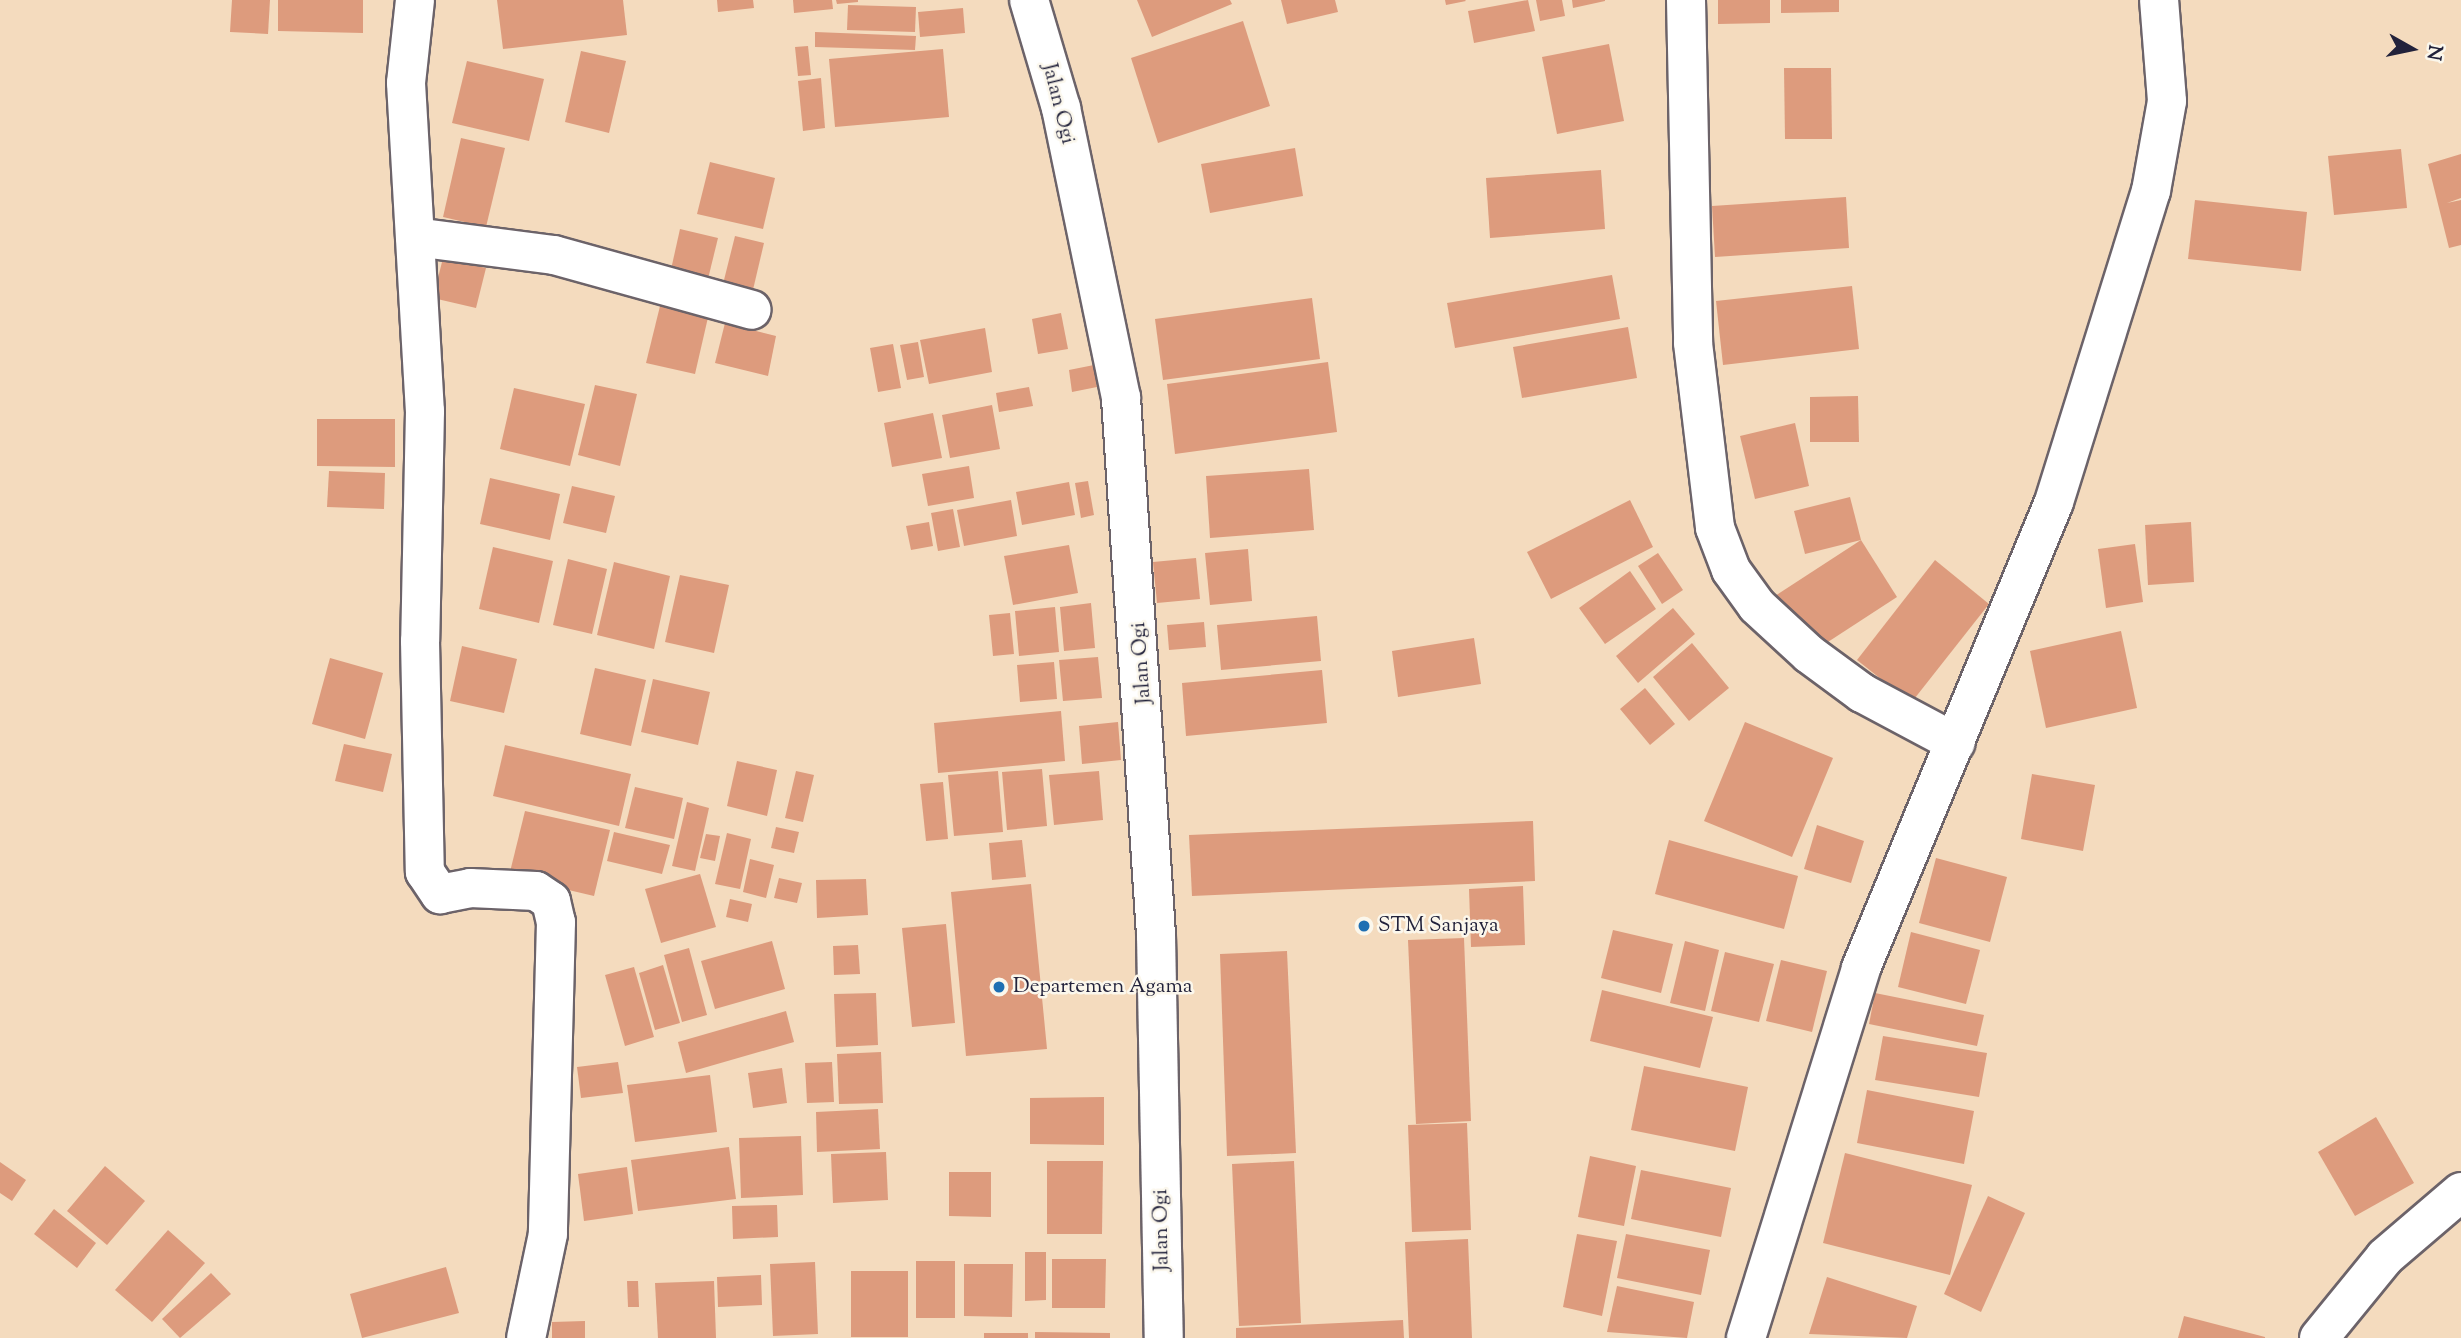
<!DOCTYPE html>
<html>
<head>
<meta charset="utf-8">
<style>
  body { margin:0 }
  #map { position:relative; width:2461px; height:1338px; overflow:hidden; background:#f4dbbe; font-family:"Sorts Mill Goudy",serif }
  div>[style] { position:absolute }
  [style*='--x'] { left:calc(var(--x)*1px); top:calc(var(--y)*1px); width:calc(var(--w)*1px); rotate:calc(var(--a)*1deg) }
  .building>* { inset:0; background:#dd9b7d }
  .roads { filter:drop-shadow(2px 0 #6c6369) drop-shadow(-2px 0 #6c6369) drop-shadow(0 2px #6c6369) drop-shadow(0 -2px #6c6369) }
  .minor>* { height:38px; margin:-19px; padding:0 19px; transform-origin:19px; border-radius:19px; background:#fff }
  .dots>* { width:19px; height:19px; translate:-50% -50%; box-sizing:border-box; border:4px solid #fbf7ec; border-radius:50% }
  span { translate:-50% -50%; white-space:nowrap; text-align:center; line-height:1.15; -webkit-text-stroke:5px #fbf7ec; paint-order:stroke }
  .street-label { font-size:21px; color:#22223b }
  .poi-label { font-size:21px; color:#22223b }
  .left { translate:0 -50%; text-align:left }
  .north { position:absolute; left:2377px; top:14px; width:70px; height:70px; -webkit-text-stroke:5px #fbf7ec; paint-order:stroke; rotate:99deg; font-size:19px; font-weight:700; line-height:28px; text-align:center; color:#22223b }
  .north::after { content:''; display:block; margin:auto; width:24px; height:32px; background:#22223b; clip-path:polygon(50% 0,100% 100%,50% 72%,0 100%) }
</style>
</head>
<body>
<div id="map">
  <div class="building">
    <div style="clip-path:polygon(232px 0,270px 0,268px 34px,230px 32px)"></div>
    <div style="clip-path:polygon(278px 0,363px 0,363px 33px,278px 31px)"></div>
    <div style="clip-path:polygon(497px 0,623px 0,627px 35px,503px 49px)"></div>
    <div style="clip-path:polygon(717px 0,753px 0,754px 8px,718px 12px)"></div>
    <div style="clip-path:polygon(793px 0,832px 0,833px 9px,794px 13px)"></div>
    <div style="clip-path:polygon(836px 0,858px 0,858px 2px,837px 4px)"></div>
    <div style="clip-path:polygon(1137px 0,1230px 0,1232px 4px,1152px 37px)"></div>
    <div style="clip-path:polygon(1281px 0,1335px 0,1338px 12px,1287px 24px)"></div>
    <div style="clip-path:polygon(1445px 0,1465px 0,1466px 1px,1446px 5px)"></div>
    <div style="clip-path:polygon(1528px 0,1535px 31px,1474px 43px,1468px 11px)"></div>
    <div style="clip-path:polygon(1536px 0,1562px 0,1565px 16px,1540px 21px)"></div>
    <div style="clip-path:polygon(1572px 0,1605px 0,1605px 1px,1573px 8px)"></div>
    <div style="clip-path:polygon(1718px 0,1770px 0,1770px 23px,1718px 24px)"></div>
    <div style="clip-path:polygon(1781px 0,1839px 0,1839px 12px,1781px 13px)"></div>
    <div style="clip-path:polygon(848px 5px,916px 7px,915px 32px,847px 30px)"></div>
    <div style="clip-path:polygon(963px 8px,965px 33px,920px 37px,918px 12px)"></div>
    <div style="clip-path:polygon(1243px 21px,1270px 106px,1158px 143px,1131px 58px)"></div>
    <div style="clip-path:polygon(815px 32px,916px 36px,915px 50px,815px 47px)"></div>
    <div style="clip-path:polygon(1609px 44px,1624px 121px,1557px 134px,1542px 57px)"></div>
    <div style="clip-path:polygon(808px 46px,811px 75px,798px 76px,795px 47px)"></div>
    <div style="clip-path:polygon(943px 49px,949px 117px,835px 127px,829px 59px)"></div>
    <div style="clip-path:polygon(581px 51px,626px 61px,609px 133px,565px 122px)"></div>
    <div style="clip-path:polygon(467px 61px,544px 79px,529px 141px,452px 123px)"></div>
    <div style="clip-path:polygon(1784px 68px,1831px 68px,1832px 139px,1785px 139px)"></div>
    <div style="clip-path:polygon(821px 78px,825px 128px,803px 131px,798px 81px)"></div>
    <div style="clip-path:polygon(461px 138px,505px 148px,486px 227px,443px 217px)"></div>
    <div style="clip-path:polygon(1295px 148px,1303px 196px,1210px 213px,1201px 164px)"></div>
    <div style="clip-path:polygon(2401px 149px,2407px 208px,2334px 215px,2328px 156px)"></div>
    <div style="clip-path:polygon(2461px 154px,2461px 198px,2447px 203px,2461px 200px,2461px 245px,2449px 248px,2428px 164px)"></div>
    <div style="clip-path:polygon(710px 162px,775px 178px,763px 229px,697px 214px)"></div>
    <div style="clip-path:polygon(1601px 170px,1605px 229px,1490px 238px,1486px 178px)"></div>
    <div style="clip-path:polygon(1846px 197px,1849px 248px,1715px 257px,1712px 206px)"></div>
    <div style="clip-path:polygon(2195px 200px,2307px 212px,2301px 271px,2188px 259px)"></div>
    <div style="clip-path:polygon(680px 229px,718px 238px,707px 283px,670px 274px)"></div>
    <div style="clip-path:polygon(735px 236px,764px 243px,752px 294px,722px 288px)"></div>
    <div style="clip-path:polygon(443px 258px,486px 268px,476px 308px,433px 298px)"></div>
    <div style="clip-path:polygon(1612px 275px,1620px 319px,1455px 348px,1447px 303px)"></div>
    <div style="clip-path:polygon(1852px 286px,1859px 349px,1723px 365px,1716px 301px)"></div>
    <div style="clip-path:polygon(1312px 298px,1320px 359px,1163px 380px,1155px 319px)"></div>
    <div style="clip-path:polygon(661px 302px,709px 313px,695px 374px,646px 363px)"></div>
    <div style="clip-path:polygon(1061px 313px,1068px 349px,1038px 354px,1032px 319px)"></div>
    <div style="clip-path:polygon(725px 323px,776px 336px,768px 376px,715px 363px)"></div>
    <div style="clip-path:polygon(1628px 327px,1637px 378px,1522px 398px,1513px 347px)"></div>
    <div style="clip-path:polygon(985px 328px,992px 372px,929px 384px,920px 340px)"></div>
    <div style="clip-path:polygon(918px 342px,924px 377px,907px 380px,900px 345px)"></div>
    <div style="clip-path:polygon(893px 344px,901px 388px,878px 392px,870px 348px)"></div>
    <div style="clip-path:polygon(1328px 362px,1337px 432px,1175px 454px,1167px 384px)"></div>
    <div style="clip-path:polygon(1094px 365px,1097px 387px,1072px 392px,1069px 370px)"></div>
    <div style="clip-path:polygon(595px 385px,637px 394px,620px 466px,578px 455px)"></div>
    <div style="clip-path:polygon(1029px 387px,1033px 406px,999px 412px,996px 393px)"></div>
    <div style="clip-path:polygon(514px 388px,585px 404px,570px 466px,500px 449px)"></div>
    <div style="clip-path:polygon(1858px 396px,1859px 442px,1810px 442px,1810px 397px)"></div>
    <div style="clip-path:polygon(992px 405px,1000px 449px,950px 458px,942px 415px)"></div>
    <div style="clip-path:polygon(933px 413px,942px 458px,892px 467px,884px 423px)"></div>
    <div style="clip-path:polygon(317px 419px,395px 419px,395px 467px,317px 466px)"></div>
    <div style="clip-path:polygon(1795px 423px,1809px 486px,1755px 499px,1740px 436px)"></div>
    <div style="clip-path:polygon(969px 466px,974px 498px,928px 506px,922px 474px)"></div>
    <div style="clip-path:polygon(1309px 469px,1314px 530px,1210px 538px,1206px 476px)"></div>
    <div style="clip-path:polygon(329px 471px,385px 473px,384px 509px,327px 507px)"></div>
    <div style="clip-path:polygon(490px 478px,560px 494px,550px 540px,480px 524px)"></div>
    <div style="clip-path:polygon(1088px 481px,1094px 515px,1081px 518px,1075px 483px)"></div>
    <div style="clip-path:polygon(1069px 482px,1075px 515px,1022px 525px,1016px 492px)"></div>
    <div style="clip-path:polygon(572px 486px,615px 496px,606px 533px,563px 523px)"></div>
    <div style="clip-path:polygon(1850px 497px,1861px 540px,1805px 554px,1794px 511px)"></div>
    <div style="clip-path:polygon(1011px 500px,1017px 536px,964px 546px,957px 510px)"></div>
    <div style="clip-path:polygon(1630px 500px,1653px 547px,1551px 599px,1527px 552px)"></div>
    <div style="clip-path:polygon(953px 509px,960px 547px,938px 551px,931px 513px)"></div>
    <div style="clip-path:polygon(929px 522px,933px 546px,911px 550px,906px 526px)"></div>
    <div style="clip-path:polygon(2191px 522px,2194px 582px,2148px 585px,2145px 525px)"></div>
    <div style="clip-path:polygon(1861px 540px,1897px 597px,1811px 653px,1775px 596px)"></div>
    <div style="clip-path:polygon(2135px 544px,2143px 602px,2106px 608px,2098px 549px)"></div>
    <div style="clip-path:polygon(1069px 545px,1078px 593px,1013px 605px,1004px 556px)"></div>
    <div style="clip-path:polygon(493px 547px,553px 561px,539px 623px,479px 609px)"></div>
    <div style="clip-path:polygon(1248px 549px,1252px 601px,1210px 605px,1205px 553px)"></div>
    <div style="clip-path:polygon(1658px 553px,1683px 590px,1662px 604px,1638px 566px)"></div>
    <div style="clip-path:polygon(1196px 558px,1200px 599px,1157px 603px,1153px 562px)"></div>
    <div style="clip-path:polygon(568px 559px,607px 569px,592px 634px,553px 625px)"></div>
    <div style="clip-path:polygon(1935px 560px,1989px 604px,1911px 703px,1857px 660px)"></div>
    <div style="clip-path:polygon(614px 562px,670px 576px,654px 649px,597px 635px)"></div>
    <div style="clip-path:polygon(1630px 571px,1656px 609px,1605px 644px,1579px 608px)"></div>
    <div style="clip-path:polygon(680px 575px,729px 585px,714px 653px,665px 642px)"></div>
    <div style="clip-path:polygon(1091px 603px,1095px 648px,1064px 651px,1060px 607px)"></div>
    <div style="clip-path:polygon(1055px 607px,1059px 652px,1019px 656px,1015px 611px)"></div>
    <div style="clip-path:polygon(1673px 608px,1695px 634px,1638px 683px,1616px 656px)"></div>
    <div style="clip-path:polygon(1010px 613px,1014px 654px,993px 656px,989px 615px)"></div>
    <div style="clip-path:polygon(1317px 616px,1321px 661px,1221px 670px,1217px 625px)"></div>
    <div style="clip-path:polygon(1204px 622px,1206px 647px,1169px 650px,1167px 625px)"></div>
    <div style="clip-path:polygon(2121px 631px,2137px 708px,2046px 728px,2030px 651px)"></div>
    <div style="clip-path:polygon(1474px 638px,1481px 684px,1398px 697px,1392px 651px)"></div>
    <div style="clip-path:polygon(1692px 643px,1729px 688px,1689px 721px,1653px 677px)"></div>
    <div style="clip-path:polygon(462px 646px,517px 659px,504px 713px,450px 701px)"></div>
    <div style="clip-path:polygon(1098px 657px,1102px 698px,1063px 701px,1059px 660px)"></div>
    <div style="clip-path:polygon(330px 658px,383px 673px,365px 739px,312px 724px)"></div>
    <div style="clip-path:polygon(1054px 662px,1057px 699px,1020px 702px,1017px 665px)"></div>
    <div style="clip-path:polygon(595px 668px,646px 680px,631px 746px,580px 734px)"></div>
    <div style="clip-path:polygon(1322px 670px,1327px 723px,1186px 736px,1182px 683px)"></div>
    <div style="clip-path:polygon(653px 679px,710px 692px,698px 745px,641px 732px)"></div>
    <div style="clip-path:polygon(1645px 688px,1675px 724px,1650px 745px,1620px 709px)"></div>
    <div style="clip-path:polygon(1061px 711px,1065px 761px,938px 773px,934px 723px)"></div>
    <div style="clip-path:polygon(1118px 722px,1121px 760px,1082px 764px,1079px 726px)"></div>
    <div style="clip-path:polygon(1745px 722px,1833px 758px,1792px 857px,1704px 821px)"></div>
    <div style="clip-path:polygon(344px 744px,392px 754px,383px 792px,335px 781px)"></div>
    <div style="clip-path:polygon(505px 745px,631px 774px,619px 826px,493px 796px)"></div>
    <div style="clip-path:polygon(737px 761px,777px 770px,767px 816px,727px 806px)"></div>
    <div style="clip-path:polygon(1042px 769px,1047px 826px,1007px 830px,1002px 772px)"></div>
    <div style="clip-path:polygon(796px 771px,814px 775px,803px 822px,785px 818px)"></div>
    <div style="clip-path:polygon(998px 771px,1003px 832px,954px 836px,948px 775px)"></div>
    <div style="clip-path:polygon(1099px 771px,1103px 820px,1054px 825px,1049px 775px)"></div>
    <div style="clip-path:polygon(2032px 774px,2095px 785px,2083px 851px,2021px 839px)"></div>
    <div style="clip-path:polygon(943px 782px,948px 839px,926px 841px,920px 784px)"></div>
    <div style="clip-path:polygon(635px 787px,683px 798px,674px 839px,625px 828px)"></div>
    <div style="clip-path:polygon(687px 802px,709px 808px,695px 871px,672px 866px)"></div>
    <div style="clip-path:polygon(525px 811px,610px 830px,594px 896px,509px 876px)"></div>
    <div style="clip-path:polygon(1533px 821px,1535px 881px,1192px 896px,1189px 835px)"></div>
    <div style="clip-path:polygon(1817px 825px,1864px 841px,1851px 883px,1804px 869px)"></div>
    <div style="clip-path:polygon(776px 827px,799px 832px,794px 853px,771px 848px)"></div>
    <div style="clip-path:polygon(614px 832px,670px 845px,662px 874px,607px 861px)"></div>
    <div style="clip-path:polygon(727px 833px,751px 839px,740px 889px,715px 884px)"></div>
    <div style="clip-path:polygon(706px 834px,720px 836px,715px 861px,700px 858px)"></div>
    <div style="clip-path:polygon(1022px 840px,1026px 877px,992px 880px,989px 843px)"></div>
    <div style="clip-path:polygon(1669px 840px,1798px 876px,1784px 929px,1655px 894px)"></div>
    <div style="clip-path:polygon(1936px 858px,2007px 877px,1990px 942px,1919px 923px)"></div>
    <div style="clip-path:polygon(750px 859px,774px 865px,766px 898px,743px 892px)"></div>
    <div style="clip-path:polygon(700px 874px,716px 927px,661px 943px,645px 889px)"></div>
    <div style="clip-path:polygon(779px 878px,802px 883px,797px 903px,774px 898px)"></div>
    <div style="clip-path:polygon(866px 879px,868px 915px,817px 918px,816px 880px)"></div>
    <div style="clip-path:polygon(1031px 884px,1047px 1049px,966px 1056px,951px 892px)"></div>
    <div style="clip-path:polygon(1523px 886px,1525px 945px,1471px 947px,1469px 889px)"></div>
    <div style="clip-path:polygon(730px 899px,752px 904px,748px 922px,726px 917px)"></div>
    <div style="clip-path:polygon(946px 924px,955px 1023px,912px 1027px,902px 928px)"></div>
    <div style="clip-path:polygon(1613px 930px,1673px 944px,1661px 993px,1601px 978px)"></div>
    <div style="clip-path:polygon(1911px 932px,1980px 950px,1966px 1004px,1898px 987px)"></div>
    <div style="clip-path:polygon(1464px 938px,1471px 1121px,1416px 1124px,1408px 940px)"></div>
    <div style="clip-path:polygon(772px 941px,785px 989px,715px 1009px,701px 961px)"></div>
    <div style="clip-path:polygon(1685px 941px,1719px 950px,1705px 1011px,1670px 1003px)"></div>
    <div style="clip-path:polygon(858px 945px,860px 974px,834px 975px,833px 946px)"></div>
    <div style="clip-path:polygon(689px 948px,707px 1015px,682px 1022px,664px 955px)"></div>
    <div style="clip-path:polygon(1287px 951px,1296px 1153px,1227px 1156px,1220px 954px)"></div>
    <div style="clip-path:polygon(1725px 952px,1774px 964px,1759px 1022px,1711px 1011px)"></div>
    <div style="clip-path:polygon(1781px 960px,1827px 971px,1812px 1032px,1766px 1021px)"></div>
    <div style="clip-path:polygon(663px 965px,680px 1023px,655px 1030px,639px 973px)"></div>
    <div style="clip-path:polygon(634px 967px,654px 1037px,625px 1046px,605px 975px)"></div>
    <div style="clip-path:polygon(1602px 990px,1713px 1017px,1700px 1068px,1590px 1041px)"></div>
    <div style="clip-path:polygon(876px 993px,878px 1045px,836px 1047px,834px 994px)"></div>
    <div style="clip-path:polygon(1875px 993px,1984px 1015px,1977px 1046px,1869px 1024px)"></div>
    <div style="clip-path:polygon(786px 1011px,794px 1042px,686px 1073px,678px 1042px)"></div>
    <div style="clip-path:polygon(1883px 1036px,1987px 1053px,1979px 1097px,1875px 1080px)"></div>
    <div style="clip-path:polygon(881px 1052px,883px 1103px,839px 1104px,837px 1054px)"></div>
    <div style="clip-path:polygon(618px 1062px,623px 1093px,581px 1098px,577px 1067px)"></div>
    <div style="clip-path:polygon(832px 1062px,834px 1102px,807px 1103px,805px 1063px)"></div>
    <div style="clip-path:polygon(1644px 1066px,1748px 1087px,1735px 1151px,1631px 1130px)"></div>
    <div style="clip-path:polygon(782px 1068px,787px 1103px,753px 1108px,748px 1073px)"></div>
    <div style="clip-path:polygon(710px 1075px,717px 1132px,635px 1142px,627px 1085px)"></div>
    <div style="clip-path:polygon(1867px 1090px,1974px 1111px,1964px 1164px,1857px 1143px)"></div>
    <div style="clip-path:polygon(1104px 1097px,1104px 1145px,1030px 1144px,1030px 1098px)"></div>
    <div style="clip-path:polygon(878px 1109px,880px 1149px,817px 1152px,816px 1112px)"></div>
    <div style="clip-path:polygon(2376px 1117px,2414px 1183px,2355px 1216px,2318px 1152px)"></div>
    <div style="clip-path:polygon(1467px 1123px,1471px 1230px,1412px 1232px,1408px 1125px)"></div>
    <div style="clip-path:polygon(801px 1136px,803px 1195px,741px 1198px,739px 1138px)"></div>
    <div style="clip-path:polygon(729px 1147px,736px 1199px,638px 1211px,631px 1160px)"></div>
    <div style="clip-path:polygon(886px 1152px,888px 1200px,833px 1203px,831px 1154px)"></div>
    <div style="clip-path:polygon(1845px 1153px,1972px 1185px,1950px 1275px,1823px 1243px)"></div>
    <div style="clip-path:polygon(1590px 1156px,1636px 1166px,1624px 1226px,1578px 1217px)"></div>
    <div style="clip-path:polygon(1047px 1161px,1103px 1161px,1102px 1234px,1047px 1234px)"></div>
    <div style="clip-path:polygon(1294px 1161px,1301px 1323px,1239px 1326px,1232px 1164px)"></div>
    <div style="clip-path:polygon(0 1162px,26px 1180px,12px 1201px,0 1193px)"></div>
    <div style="clip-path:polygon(105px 1166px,145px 1201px,107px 1245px,67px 1211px)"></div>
    <div style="clip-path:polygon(627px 1167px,633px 1214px,584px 1221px,578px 1174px)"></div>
    <div style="clip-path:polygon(1641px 1170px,1731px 1188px,1721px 1237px,1631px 1219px)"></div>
    <div style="clip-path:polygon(949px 1172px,991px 1172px,991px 1217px,949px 1216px)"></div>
    <div style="clip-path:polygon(1988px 1196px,2025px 1213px,1981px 1312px,1944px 1294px)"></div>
    <div style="clip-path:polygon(777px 1205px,778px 1237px,733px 1239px,732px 1206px)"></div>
    <div style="clip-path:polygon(54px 1209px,96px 1243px,77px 1268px,34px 1234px)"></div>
    <div style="clip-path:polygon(168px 1230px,205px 1263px,152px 1322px,115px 1290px)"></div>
    <div style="clip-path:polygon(1577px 1234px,1617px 1241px,1602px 1316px,1563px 1307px)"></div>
    <div style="clip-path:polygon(1626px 1234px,1710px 1250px,1701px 1295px,1617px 1278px)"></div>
    <div style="clip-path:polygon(1468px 1239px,1472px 1338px,1409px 1338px,1405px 1242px)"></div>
    <div style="clip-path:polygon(1025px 1252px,1046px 1252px,1046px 1300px,1025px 1301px)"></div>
    <div style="clip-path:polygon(1052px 1259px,1106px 1259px,1105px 1308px,1052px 1308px)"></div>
    <div style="clip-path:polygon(916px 1261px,955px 1261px,955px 1318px,916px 1318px)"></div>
    <div style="clip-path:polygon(815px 1262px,818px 1334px,773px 1336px,770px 1264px)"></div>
    <div style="clip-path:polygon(964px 1264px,1013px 1264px,1012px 1317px,964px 1316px)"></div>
    <div style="clip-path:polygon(446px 1267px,459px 1313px,362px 1338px,350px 1294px)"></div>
    <div style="clip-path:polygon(851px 1271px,908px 1271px,908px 1337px,851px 1337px)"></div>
    <div style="clip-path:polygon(211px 1273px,231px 1294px,180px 1338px,162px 1319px)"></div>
    <div style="clip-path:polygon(761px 1275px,762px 1305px,718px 1307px,717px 1277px)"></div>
    <div style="clip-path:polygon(1827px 1277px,1917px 1306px,1907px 1338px,1809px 1334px)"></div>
    <div style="clip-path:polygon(627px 1281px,638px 1281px,639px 1307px,628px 1307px)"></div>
    <div style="clip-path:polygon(714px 1281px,716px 1338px,658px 1338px,655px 1283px)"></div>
    <div style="clip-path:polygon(1617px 1286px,1694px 1302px,1687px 1338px,1607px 1332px)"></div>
    <div style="clip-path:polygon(2184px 1316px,2265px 1337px,2265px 1338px,2178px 1338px)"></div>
    <div style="clip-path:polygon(1403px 1320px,1404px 1338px,1236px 1338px,1236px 1328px)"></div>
    <div style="clip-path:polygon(585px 1321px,585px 1338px,552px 1338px,552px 1322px)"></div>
    <div style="clip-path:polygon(1035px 1332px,1110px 1333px,1110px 1338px,1035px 1338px)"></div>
    <div style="clip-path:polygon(984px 1333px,1028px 1333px,1028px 1338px,984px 1338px)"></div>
  </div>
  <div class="roads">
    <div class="minor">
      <div style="--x:415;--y:0;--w:83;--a:96.2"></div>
      <div style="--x:406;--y:83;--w:329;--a:86.7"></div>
      <div style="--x:425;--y:411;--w:230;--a:91.2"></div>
      <div style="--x:420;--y:641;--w:231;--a:88.8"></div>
      <div style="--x:425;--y:872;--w:27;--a:56"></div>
      <div style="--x:440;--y:894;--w:31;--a:-11"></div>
      <div style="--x:470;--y:888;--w:66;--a:2.6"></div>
      <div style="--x:536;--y:891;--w:18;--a:34"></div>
      <div style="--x:551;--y:901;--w:22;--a:77"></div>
      <div style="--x:556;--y:922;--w:312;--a:91.5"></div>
      <div style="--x:548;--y:1234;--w:106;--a:101.9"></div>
      <div style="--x:1029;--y:0;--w:113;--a:73.5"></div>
      <div style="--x:1061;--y:108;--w:296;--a:78.3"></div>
      <div style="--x:1121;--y:398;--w:538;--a:86.27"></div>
      <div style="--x:1156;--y:935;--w:403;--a:88.9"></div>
      <div style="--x:1686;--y:0;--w:343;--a:88.8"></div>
      <div style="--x:1693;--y:343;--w:186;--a:83.2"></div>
      <div style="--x:1715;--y:528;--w:45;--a:69.1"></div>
      <div style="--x:1731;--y:570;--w:44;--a:54.2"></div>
      <div style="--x:1757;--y:606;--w:71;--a:42.7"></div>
      <div style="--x:1809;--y:654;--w:66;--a:36.3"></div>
      <div style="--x:1862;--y:693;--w:106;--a:28"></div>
      <div style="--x:415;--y:237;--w:140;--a:7.4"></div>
      <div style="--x:554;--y:255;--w:205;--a:15.5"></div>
      <div style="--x:1746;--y:1338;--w:387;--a:-72.7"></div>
      <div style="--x:1861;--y:968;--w:504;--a:-67.5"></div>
      <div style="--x:2054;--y:502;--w:326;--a:-72.7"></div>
      <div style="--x:2151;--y:191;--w:91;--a:-79.9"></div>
      <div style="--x:2167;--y:101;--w:101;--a:-94.5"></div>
      <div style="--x:2319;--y:1338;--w:104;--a:-50.8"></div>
      <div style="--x:2385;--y:1257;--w:100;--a:-40.5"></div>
    </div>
  </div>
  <div class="dots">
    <div style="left:1364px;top:926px;background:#1f6fb2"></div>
    <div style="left:999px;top:987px;background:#1f6fb2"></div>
  </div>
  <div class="street-label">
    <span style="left:1058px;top:104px;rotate:76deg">Jalan Ogi</span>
    <span style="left:1142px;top:663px;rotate:-94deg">Jalan Ogi</span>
    <span style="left:1162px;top:1230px;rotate:-91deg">Jalan Ogi</span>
  </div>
  <div class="poi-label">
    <span class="left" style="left:1378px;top:926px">STM Sanjaya</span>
    <span class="left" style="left:1013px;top:987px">Departemen Agama</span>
  </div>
  <div class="north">N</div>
</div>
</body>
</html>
